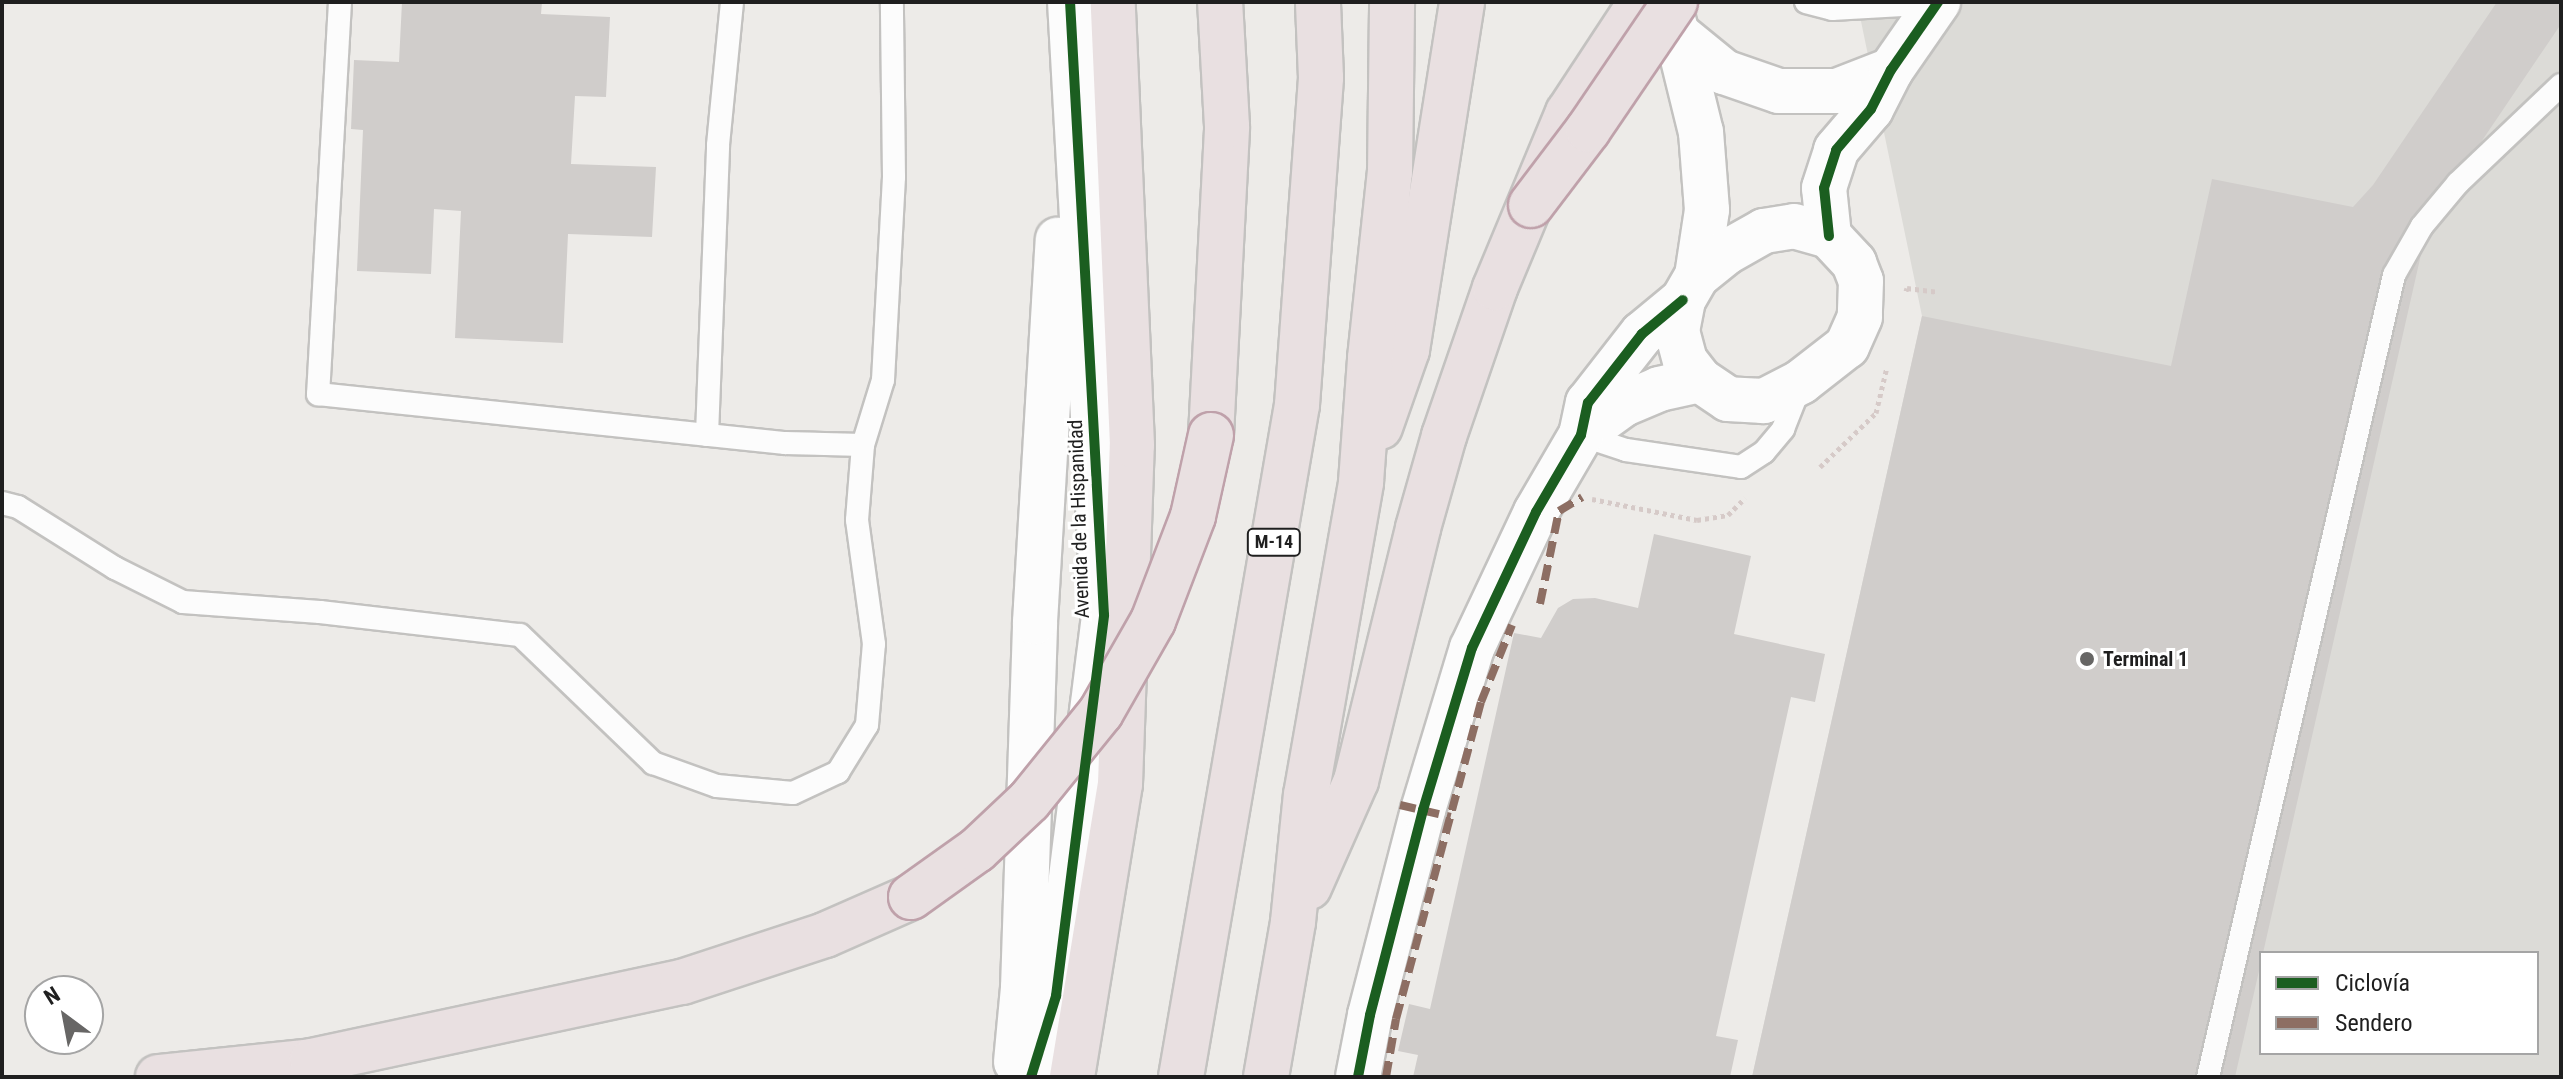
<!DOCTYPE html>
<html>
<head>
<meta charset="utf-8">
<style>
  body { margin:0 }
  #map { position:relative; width:2563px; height:1079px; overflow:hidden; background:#edebe8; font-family:"Roboto Condensed",sans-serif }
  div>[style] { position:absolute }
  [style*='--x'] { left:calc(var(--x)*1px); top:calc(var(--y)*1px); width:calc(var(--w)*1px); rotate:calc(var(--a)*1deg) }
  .airport>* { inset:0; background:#dcdbd7 }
  .building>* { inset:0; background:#d0cdcb }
  .path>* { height:5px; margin-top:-2.5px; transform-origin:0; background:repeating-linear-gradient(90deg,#d6cac8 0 4px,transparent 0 8px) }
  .roads { filter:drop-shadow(2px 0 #c3c2c0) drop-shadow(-2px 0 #c3c2c0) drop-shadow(0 2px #c3c2c0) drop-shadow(0 -2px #c3c2c0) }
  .service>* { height:22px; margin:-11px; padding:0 11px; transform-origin:11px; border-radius:11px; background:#fcfcfc }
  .tertiary>* { height:44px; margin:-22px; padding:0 22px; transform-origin:22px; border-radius:22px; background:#fcfcfc }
  .motorway>* { height:44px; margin:-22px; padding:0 22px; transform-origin:22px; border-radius:22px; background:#e9e0e1 }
  .bridges { filter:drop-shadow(2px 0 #bfa1aa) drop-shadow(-2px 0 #bfa1aa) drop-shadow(0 2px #bfa1aa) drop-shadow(0 -2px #bfa1aa) }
  .motorway-bridge>* { height:44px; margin:-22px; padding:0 22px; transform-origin:22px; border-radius:22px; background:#e9e0e1 }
  .quiet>* { height:8px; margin-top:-4px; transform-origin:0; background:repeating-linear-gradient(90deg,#8d6e63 0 16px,transparent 0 24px) }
  .cycleway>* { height:10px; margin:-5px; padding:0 5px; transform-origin:5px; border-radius:5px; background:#1b5e20 }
  .dots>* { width:22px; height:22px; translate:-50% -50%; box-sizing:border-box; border:4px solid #fff; border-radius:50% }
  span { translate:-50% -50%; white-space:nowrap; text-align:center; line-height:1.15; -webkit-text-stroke:6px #fff; paint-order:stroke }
  .shield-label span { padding:2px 6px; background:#fff; border:2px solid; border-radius:6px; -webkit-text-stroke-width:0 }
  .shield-label { font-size:18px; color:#1f1f1f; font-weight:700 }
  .street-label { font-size:20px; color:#1f1f1f }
  .poi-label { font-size:20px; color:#1f1f1f; font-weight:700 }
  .left { translate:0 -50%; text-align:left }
  .frame { position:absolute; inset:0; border:4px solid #1f1f1f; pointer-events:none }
  .legend { position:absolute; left:2259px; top:951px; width:280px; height:104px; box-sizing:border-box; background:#fff; border:2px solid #a5a5a5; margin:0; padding:10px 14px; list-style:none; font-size:24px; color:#1f1f1f }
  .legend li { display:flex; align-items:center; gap:16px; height:40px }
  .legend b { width:40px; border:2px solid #a5a5a5 }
  .north { position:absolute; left:24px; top:975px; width:80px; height:80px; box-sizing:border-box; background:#fff; border:2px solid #a5a5a5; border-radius:50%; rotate:328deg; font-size:22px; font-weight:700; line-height:32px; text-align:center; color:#1f1f1f }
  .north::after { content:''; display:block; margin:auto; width:28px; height:36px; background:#676665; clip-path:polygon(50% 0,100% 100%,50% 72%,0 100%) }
</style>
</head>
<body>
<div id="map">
  <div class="airport">
    <div style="clip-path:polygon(evenodd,1857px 2px,2561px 2px,2561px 1077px,1752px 1077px,1922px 316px,1857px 2px,2261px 953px,2537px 953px,2537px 1053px,2261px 1053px,2261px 953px)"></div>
  </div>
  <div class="building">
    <div style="clip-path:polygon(402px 2px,542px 2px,541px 14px,610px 17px,606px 97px,575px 96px,571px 164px,656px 167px,652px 237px,568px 234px,563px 343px,455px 338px,461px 211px,434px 209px,431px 274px,357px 271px,363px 130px,351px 129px,354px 60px,399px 62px)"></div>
    <div style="clip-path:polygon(2497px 2px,2561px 2px,2561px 24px,2429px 219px,2235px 1077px,1752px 1077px,1922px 316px,2171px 366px,2212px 179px,2353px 207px,2373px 185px)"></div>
    <div style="clip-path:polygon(1654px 534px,1751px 556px,1734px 634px,1825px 654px,1815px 702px,1791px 697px,1716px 1036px,1738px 1040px,1730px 1077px,1413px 1077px,1418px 1055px,1398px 1051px,1409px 1004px,1430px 1009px,1514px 633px,1541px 638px,1558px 608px,1573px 599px,1595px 598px,1638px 608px)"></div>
  </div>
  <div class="path">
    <div style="--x:1906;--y:291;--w:3;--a:-72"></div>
    <div style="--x:1907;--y:288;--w:32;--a:7"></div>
    <div style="--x:1820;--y:467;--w:78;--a:-44"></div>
    <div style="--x:1876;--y:413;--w:47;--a:-76.6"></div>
    <div style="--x:1592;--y:499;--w:107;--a:11.3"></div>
    <div style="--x:1697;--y:520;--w:31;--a:-9"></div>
    <div style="--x:1728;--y:515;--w:24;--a:-45"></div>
  </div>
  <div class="roads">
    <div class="service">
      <div style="--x:340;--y:2;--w:393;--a:93.2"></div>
      <div style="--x:318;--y:394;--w:470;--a:6"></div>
      <div style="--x:785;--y:443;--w:78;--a:1.5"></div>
      <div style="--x:1806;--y:2;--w:27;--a:15"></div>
      <div style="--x:1832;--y:9;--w:106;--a:-3.2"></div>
      <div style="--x:707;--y:435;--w:290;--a:-87.8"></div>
      <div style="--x:718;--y:145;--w:144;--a:-84.4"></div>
      <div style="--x:1581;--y:435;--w:47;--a:18.4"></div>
      <div style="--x:1626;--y:450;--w:116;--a:8.4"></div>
      <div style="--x:1741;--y:467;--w:27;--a:-33"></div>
      <div style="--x:1764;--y:452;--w:30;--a:-50"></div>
      <div style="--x:1783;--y:429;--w:46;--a:-68.4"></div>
      <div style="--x:2;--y:503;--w:16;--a:14"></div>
      <div style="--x:18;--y:507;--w:115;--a:32.2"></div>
      <div style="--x:115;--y:568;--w:76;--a:26.6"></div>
      <div style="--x:183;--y:602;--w:137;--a:4.2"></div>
      <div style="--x:320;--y:612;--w:201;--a:6.6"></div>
      <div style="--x:520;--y:635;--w:185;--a:43.9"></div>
      <div style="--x:653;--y:763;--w:68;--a:19.8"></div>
      <div style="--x:717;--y:786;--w:76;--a:5.3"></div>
      <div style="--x:793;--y:793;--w:50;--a:-25"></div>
      <div style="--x:838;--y:772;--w:55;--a:-58.3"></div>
      <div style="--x:867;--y:725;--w:81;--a:-85.1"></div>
      <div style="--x:874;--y:644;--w:125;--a:-97.8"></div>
      <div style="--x:857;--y:520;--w:75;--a:-85.4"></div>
      <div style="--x:863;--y:445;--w:68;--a:-72.9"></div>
      <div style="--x:883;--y:380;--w:203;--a:-86.9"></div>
      <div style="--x:894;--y:177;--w:175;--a:-90.7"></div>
      <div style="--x:2208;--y:1077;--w:823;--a:-76.94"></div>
      <div style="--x:2394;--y:275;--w:56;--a:-60.3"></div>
      <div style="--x:2422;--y:226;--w:56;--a:-50.1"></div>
      <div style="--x:2458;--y:183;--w:142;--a:-43.6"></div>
    </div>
    <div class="tertiary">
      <div style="--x:1669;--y:2;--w:134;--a:76.2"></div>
      <div style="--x:1701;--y:132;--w:78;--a:85.6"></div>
      <div style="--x:1707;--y:210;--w:67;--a:98.6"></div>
      <div style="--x:1680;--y:36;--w:57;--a:39.3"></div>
      <div style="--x:1724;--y:72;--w:58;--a:19.1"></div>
      <div style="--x:1779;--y:91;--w:58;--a:0"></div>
      <div style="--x:1837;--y:91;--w:58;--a:-21.3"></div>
      <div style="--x:1794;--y:226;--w:36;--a:16"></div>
      <div style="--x:1829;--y:236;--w:37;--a:47"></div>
      <div style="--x:1854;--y:263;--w:19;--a:69"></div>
      <div style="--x:1861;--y:281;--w:36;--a:92"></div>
      <div style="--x:1860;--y:317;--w:32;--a:114"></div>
      <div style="--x:1847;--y:346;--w:58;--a:142"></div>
      <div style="--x:1801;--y:382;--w:42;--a:152.8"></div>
      <div style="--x:1764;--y:401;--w:36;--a:-177"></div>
      <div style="--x:1728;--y:399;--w:34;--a:-146"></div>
      <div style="--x:1700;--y:380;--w:24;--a:-128"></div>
      <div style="--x:1685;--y:361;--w:31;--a:-105"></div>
      <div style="--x:1677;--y:331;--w:32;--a:-79"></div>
      <div style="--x:1683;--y:300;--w:28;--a:-60"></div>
      <div style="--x:1697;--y:276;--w:36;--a:-39"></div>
      <div style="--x:1725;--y:253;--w:45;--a:-29.4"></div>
      <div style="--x:1764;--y:231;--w:30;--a:-9"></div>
      <div style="--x:1829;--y:236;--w:48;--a:-95.9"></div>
      <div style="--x:1824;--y:188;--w:40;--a:-72"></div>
      <div style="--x:1836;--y:150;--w:54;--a:-49.5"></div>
      <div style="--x:1871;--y:109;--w:44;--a:-62.9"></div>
      <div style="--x:1891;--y:70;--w:83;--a:-55.3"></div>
      <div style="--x:1581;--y:435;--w:53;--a:-35.8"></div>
      <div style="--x:1624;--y:404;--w:38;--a:-23"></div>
      <div style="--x:1659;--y:389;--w:42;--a:-12.4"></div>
      <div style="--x:1016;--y:1062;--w:74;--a:-84.6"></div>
      <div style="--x:1023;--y:988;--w:366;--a:-88.1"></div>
      <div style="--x:1035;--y:622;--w:383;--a:-86.6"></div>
      <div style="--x:1031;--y:1077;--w:85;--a:-72.8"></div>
      <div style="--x:1056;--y:996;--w:384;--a:-82.8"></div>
      <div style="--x:1104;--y:615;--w:614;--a:-93.17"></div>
      <div style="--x:1358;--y:1077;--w:63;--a:-79"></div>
      <div style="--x:1370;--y:1015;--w:212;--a:-75.5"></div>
      <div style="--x:1423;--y:810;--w:169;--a:-73.2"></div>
      <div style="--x:1472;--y:648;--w:150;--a:-64.8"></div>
      <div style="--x:1536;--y:512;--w:89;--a:-59.7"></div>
      <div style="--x:1581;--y:435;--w:33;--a:-78"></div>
      <div style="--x:1588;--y:403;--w:88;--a:-52"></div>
      <div style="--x:1642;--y:334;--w:53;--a:-39.7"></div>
    </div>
    <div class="motorway">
      <div style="--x:1380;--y:427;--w:82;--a:-70.7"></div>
      <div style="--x:1407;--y:350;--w:352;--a:-81"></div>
      <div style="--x:1211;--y:435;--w:309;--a:-87"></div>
      <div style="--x:1227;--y:126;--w:124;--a:-93.2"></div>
      <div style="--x:1309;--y:887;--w:116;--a:-66.1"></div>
      <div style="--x:1356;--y:781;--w:260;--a:-76.2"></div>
      <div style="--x:1418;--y:528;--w:96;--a:-74.2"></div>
      <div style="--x:1444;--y:436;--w:157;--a:-71"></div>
      <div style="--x:1495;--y:288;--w:190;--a:-67.4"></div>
      <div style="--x:1568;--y:113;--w:133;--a:-56.7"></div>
      <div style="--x:158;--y:1077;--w:155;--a:-5.9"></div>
      <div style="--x:312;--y:1061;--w:378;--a:-12.1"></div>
      <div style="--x:682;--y:982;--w:151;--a:-18.2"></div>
      <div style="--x:825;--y:935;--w:94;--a:-23.8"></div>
      <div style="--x:1072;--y:1077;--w:297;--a:-80.7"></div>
      <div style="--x:1120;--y:784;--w:339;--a:-88"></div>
      <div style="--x:1132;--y:445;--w:443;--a:-92.5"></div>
      <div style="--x:1181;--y:1077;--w:682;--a:-80.21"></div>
      <div style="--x:1297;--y:405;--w:328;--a:-85.8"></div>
      <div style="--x:1321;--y:78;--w:76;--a:-92.3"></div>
      <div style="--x:1266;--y:1077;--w:157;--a:-80.1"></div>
      <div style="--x:1293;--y:922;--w:128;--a:-84.2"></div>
      <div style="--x:1306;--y:795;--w:318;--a:-80"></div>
      <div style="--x:1361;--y:482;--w:124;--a:-85.8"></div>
      <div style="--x:1370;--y:358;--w:187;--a:-83.9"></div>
      <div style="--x:1390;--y:172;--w:170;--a:-89.3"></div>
    </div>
  </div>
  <div class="bridges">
    <div class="motorway-bridge">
      <div style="--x:1531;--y:205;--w:94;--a:-52.8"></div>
      <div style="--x:1588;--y:130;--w:155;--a:-55.8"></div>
      <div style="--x:911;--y:897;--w:81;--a:-35.5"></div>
      <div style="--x:977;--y:850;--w:71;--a:-43.3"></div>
      <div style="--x:1029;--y:801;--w:114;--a:-51"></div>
      <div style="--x:1101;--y:712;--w:105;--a:-60.3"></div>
      <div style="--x:1153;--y:621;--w:112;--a:-69.1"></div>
      <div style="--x:1193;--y:516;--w:83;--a:-77.5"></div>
    </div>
  </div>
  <div class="quiet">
    <div style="--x:1540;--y:604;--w:95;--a:-78.5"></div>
    <div style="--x:1559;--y:511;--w:27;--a:-31"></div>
    <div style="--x:1400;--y:805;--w:52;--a:13.2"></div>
    <div style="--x:1386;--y:1077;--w:59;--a:-80.2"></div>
    <div style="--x:1396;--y:1019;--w:328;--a:-75"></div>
    <div style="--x:1481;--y:702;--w:83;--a:-68.1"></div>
  </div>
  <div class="cycleway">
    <div style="--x:1829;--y:236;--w:48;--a:-95.9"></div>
    <div style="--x:1824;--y:188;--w:40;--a:-72"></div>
    <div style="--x:1836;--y:150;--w:54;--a:-49.5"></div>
    <div style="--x:1871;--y:109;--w:44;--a:-62.9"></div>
    <div style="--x:1891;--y:70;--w:83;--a:-55.3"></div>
    <div style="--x:1031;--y:1077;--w:85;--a:-72.8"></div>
    <div style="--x:1056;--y:996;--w:384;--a:-82.8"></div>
    <div style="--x:1104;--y:615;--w:614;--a:-93.17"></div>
    <div style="--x:1358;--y:1077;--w:63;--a:-79"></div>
    <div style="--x:1370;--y:1015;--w:212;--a:-75.5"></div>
    <div style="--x:1423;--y:810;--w:169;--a:-73.2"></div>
    <div style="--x:1472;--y:648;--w:150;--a:-64.8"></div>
    <div style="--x:1536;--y:512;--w:89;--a:-59.7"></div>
    <div style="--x:1581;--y:435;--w:33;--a:-78"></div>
    <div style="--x:1588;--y:403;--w:88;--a:-52"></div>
    <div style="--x:1642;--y:334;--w:53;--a:-39.7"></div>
  </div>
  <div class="dots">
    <div style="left:2087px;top:659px;background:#676665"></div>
  </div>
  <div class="shield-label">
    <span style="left:1274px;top:542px">M-14</span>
  </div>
  <div class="street-label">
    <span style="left:1079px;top:519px;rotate:-92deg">Avenida de la Hispanidad</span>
  </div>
  <div class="poi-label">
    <span class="left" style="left:2103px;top:659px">Terminal 1</span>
  </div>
  <div class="frame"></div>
  <ul class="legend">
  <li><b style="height:10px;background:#1b5e20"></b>Ciclovía</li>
  <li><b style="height:10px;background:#8d6e63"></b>Sendero</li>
  </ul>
  <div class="north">N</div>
</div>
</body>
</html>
